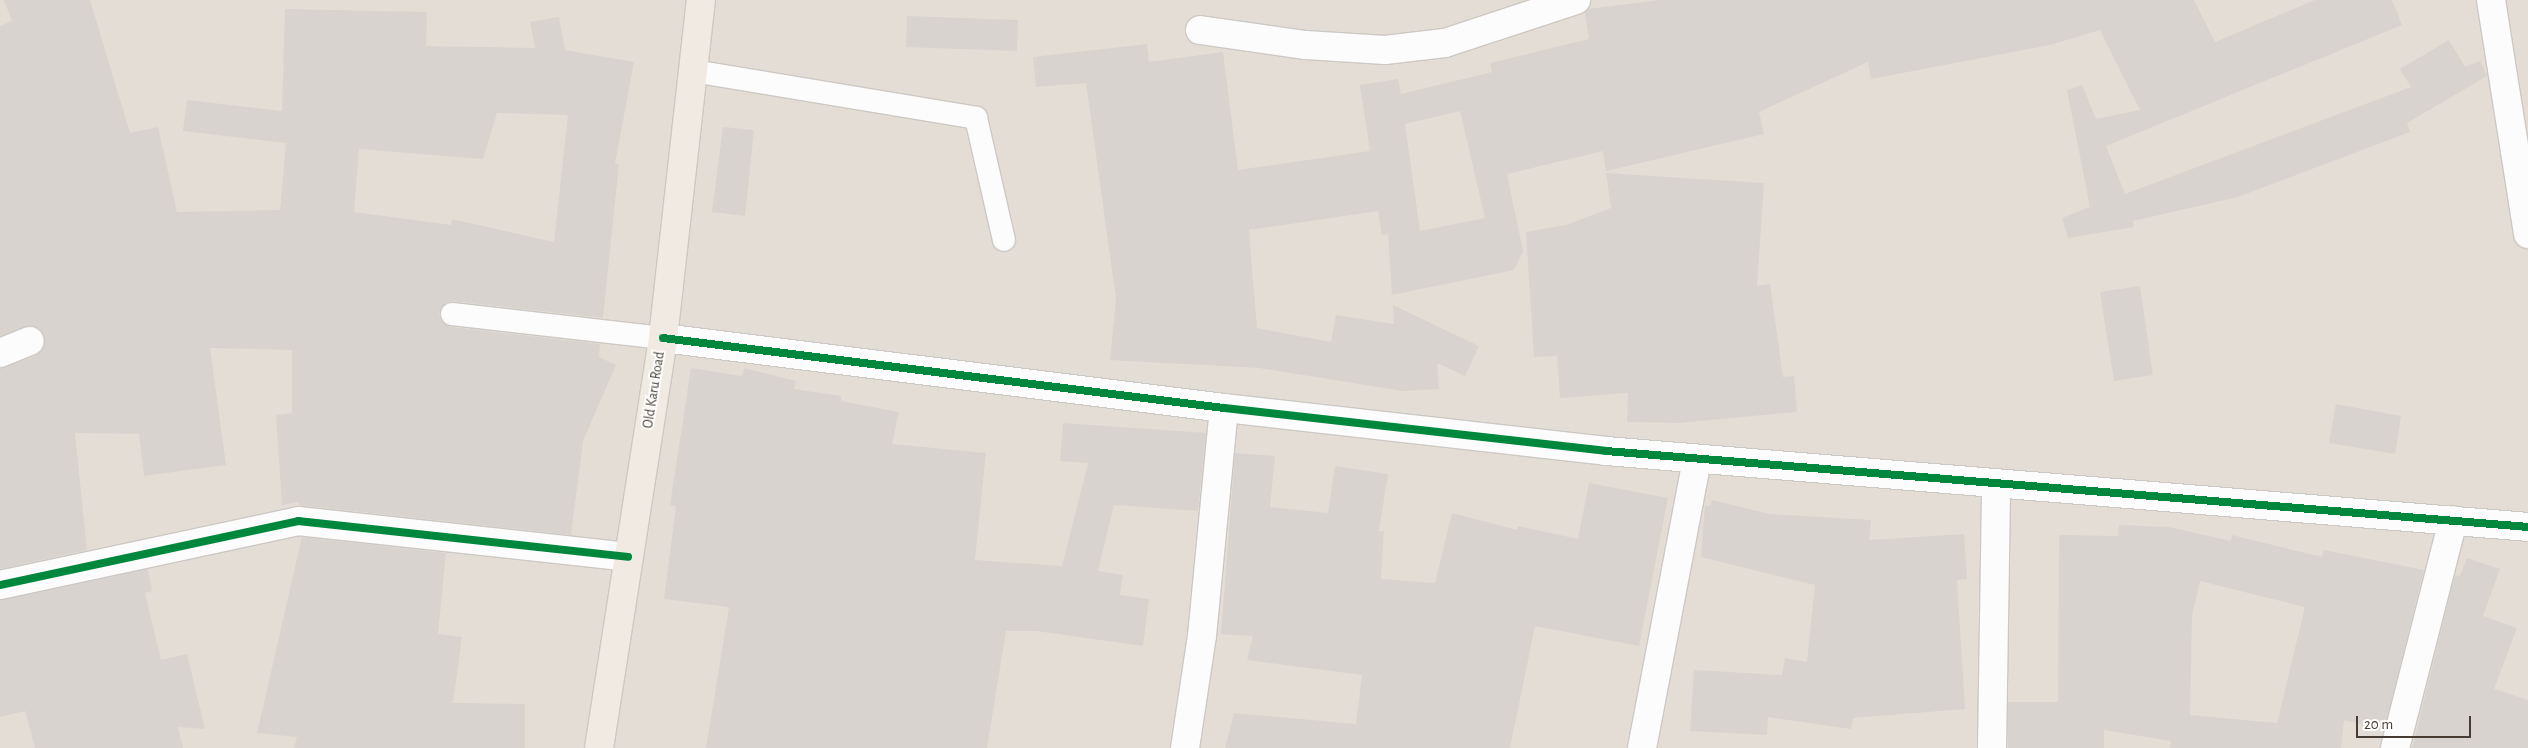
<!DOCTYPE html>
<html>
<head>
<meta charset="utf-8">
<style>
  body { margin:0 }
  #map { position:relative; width:2528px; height:748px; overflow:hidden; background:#f0ece8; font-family:"Alegreya Sans",sans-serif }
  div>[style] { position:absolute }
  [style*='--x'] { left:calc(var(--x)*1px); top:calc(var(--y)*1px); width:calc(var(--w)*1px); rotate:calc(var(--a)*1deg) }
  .residential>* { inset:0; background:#e4ddd5 }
  .building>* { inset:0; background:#d8d3cf }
  .roads { filter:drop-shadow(1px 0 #ccc8c4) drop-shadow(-1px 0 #ccc8c4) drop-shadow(0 1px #ccc8c4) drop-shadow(0 -1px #ccc8c4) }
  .lane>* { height:22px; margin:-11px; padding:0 11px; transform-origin:11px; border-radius:11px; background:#fdfcfc }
  .street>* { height:28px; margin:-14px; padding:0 14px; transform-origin:14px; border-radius:14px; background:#fdfcfc }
  .primary>* { height:28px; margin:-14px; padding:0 14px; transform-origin:14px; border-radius:14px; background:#f1eae2 }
  .cycleway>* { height:8px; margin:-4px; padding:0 4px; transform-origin:4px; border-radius:4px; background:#00873e }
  span { translate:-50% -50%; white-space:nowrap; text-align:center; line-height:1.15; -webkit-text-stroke:4px #fff; paint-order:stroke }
  .street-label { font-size:14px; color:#463c34 }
  .scale { position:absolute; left:2356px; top:716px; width:115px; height:22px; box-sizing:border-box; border:2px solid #463c34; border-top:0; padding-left:6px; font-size:15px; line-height:18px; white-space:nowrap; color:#463c34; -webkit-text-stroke:4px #fff; paint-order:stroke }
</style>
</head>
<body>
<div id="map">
  <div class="residential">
    <div style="clip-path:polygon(0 0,2528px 0,2528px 748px,0 748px)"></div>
  </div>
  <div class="building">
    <div style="clip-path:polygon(evenodd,4px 0,90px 0,130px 133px,158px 127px,177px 212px,280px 210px,286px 143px,183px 131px,187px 100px,282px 111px,285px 9px,427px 12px,426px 46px,535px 48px,530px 22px,559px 17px,565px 50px,634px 62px,615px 164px,619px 164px,603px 318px,453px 301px,446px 302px,439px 312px,440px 320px,451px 327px,600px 344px,599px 357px,616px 365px,583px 441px,571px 535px,299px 505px,299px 502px,282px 505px,276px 415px,292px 413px,292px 350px,210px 348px,226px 465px,144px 476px,139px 434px,75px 433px,87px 550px,0 569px,0 368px,36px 356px,45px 343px,40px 329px,33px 326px,0 336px,0 26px,12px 21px,4px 0,497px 113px,568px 115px,554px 242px,452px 219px,451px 225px,354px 212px,359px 149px,483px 159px,497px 113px)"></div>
    <div style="clip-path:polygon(evenodd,1660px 0,2194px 0,2215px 42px,2315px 0,2392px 0,2402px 25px,2106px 146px,2125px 194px,2411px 87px,2400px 69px,2449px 40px,2465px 67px,2480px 61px,2487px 76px,2407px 123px,2410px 132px,2238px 197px,2133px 221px,2134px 227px,2068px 238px,2062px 218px,2090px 207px,2067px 90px,2082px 85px,2096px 119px,2140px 110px,2100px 30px,2050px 45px,1871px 79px,1868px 62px,1759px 112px,1764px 134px,1606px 171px,1603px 151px,1507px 174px,1523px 251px,1514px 270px,1392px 295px,1388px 234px,1382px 235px,1378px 211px,1249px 230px,1257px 328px,1331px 342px,1336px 315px,1394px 324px,1393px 305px,1479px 346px,1465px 376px,1437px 363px,1439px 389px,1403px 391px,1259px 368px,1110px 360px,1116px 299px,1086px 83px,1036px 87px,1033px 57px,1147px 44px,1149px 62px,1223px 52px,1238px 170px,1370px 151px,1360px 85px,1398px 79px,1401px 94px,1492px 72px,1490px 63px,1589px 39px,1585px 12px,1588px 9px,1660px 0,1460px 111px,1485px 218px,1420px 231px,1405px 124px,1460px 111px)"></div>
    <div style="clip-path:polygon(907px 16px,1018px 20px,1017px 51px,906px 47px)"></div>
    <div style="clip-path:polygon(723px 127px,754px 130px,745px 216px,712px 212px)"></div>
    <div style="clip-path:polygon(1606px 173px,1764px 183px,1757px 286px,1770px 284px,1783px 377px,1794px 376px,1797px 412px,1679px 423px,1627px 422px,1628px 393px,1560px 398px,1557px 356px,1534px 357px,1526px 232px,1566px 225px,1611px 208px)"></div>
    <div style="clip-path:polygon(2140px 286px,2153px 375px,2114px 381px,2100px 292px)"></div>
    <div style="clip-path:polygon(691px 368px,742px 376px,744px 368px,796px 381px,794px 389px,841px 396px,841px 401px,899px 412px,892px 444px,986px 453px,975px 560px,1062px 566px,1088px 463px,1060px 461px,1063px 423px,1206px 433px,1198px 511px,1114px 505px,1098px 571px,1123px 575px,1120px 595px,1149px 599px,1143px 646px,1036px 631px,1006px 631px,987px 748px,706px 748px,729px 607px,664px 599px,676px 506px,670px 505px)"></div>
    <div style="clip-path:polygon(2336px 404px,2401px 416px,2395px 454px,2329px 443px)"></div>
    <div style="clip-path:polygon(1235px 453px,1275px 456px,1270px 507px,1328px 513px,1335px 466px,1388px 474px,1379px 531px,1384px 531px,1381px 579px,1435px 583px,1452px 513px,1517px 530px,1518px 526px,1578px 539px,1589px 483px,1668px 498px,1639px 646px,1535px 626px,1510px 748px,1225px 748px,1234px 713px,1356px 724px,1362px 675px,1247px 660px,1253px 636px,1221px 634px)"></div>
    <div style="clip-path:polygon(1712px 500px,1770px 514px,1871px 520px,1869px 540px,1964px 534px,1967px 579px,1957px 580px,1965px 709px,1853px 718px,1851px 729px,1768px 717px,1767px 735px,1690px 731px,1694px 670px,1782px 675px,1785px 658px,1807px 662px,1815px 585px,1701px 557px,1705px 505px,1710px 506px)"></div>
    <div style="clip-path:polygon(evenodd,2119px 525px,2169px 527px,2231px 541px,2232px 535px,2322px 557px,2324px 550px,2424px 570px,2384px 730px,2344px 720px,2341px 748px,2170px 748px,2171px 741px,2104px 730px,2104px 748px,2008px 748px,2008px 702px,2058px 702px,2059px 535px,2118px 536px,2119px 525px,2200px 581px,2305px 607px,2277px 723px,2190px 715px,2192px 616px,2200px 581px)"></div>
    <div style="clip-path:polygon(302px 537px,446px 553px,438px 634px,462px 637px,453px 703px,525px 704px,525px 748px,294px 748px,297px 737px,257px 733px)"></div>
    <div style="clip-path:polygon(2467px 558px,2500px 569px,2483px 616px,2517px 628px,2494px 689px,2528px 700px,2528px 748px,2412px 748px,2455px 575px,2460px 576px)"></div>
    <div style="clip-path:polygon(148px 569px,152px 591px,145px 593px,161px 660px,187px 654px,205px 729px,178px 727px,183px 748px,35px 748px,25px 711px,0 717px,0 600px)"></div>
  </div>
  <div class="roads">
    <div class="lane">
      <div style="--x:693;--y:71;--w:287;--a:9.4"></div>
      <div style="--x:976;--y:118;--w:125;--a:77.1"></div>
      <div style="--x:452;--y:314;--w:212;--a:6.5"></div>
    </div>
    <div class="street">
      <div style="--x:2491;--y:0;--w:237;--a:81"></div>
      <div style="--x:1200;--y:30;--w:107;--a:8.1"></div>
      <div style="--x:1306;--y:45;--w:79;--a:3.6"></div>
      <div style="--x:1385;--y:50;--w:60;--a:-6.7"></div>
      <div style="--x:1445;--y:43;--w:138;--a:-18.2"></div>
      <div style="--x:663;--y:338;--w:565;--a:7.11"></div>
      <div style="--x:1224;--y:408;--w:384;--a:6.4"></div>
      <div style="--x:1606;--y:451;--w:925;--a:4.71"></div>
      <div style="--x:0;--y:353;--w:32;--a:-22"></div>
      <div style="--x:0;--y:585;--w:305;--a:-12.1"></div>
      <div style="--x:298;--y:521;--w:332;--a:6.2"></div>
      <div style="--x:1185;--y:748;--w:113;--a:-81.4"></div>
      <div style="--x:1202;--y:636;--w:229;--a:-84.5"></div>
      <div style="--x:1642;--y:748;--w:294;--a:-79.2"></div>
      <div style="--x:1992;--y:748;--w:265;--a:-89.1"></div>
      <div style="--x:2395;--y:748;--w:235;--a:-75.7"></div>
    </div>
    <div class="primary">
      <div style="--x:599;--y:748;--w:415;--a:-81.1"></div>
      <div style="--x:663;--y:338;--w:340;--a:-83.6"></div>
    </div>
  </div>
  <div class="cycleway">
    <div style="--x:663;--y:338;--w:565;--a:7.11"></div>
    <div style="--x:1224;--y:408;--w:384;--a:6.4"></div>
    <div style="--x:1606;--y:451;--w:925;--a:4.71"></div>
    <div style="--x:0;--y:585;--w:305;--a:-12.1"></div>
    <div style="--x:298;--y:521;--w:332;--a:6.2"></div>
  </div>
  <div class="street-label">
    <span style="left:654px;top:390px;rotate:-81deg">Old Karu Road</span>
  </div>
  <div class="scale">20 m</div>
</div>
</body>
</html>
